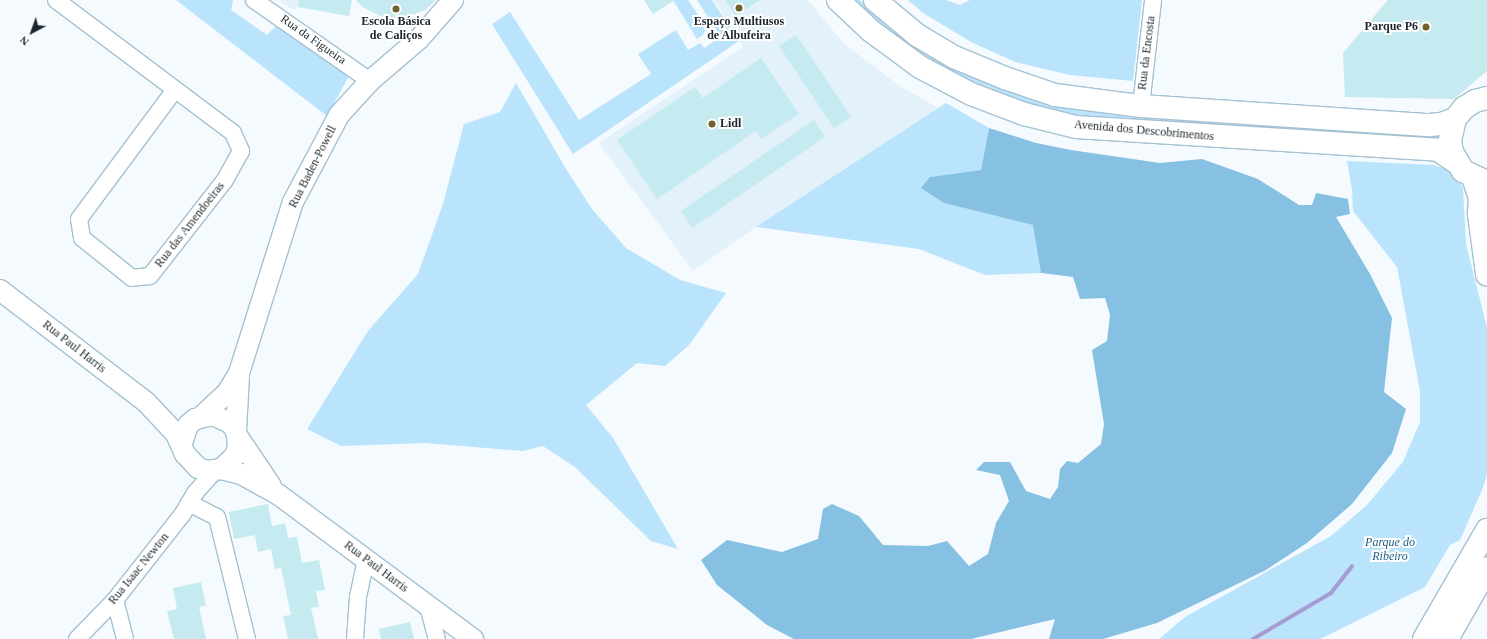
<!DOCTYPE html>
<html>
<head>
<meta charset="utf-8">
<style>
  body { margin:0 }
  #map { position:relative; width:1487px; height:639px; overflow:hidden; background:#f4fafe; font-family:Georgia,serif }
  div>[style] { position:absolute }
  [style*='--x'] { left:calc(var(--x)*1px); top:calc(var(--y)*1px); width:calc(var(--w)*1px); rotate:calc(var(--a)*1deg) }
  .built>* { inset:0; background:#e3f1fa }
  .green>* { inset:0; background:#bae3fc }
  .forest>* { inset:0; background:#86c0e2 }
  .stream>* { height:4px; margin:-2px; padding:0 2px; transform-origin:2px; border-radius:2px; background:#a49cd2 }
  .building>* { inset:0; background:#c5eaef }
  .roads { filter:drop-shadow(1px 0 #a5c1d2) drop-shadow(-1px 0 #a5c1d2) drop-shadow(0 1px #a5c1d2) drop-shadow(0 -1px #a5c1d2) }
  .minor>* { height:16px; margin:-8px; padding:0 8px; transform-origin:8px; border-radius:8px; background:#fff }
  .tertiary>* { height:20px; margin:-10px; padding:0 10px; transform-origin:10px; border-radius:10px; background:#fff }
  .secondary>* { height:22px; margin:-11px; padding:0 11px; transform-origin:11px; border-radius:11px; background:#fff }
  .primary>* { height:22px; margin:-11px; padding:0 11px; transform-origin:11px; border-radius:11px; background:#fff }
  .dots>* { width:11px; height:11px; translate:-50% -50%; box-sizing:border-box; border:2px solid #fff; border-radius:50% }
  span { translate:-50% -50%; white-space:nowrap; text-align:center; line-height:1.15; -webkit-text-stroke:4px #fff; paint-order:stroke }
  .poi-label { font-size:12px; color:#1b262c; font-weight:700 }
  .right { translate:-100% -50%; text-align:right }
  .left { translate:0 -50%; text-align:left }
  .street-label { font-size:12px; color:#1b262c }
  .park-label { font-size:12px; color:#1a5e80; font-style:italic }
  .north { position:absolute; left:12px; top:12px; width:40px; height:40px; -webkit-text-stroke:3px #fff; paint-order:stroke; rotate:221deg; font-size:11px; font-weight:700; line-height:16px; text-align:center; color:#1b262c }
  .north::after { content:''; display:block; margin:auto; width:14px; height:18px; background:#1b262c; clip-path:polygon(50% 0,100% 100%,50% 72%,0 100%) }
</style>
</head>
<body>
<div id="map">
  <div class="built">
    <div style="clip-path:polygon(279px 0,352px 0,349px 16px,298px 7px,294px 10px)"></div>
    <div style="clip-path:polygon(714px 0,808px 0,844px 44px,901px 87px,940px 109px,756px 227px,693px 271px,599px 143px,743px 47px)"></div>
  </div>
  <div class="green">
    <div style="clip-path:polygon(176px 0,233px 0,231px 10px,267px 35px,277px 25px,349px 76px,327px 116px)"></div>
    <div style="clip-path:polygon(673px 0,688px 0,703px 22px,705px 31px,702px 36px,697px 39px)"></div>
    <div style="clip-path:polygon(697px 0,712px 0,739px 41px,573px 154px,492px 24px,510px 12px,579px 120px,651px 74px,638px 54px,676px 30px,688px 50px,700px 43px,704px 48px,721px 37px)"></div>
    <div style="clip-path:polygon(849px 0,860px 0,895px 31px,974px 77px,1014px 92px,1074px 108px,1110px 113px,1444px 133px,1443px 142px,1110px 122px,1044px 111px,969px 85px,914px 53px)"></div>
    <div style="clip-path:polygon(908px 0,946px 0,960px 5px,970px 0,1142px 0,1133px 81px,1070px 75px,1015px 62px,971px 42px,923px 13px)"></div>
    <div style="clip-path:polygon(516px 83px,566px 169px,592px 209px,626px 248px,680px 280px,726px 293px,689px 345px,665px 366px,637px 363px,586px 405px,613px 438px,678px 549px,651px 541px,575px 467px,543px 446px,523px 451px,425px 443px,341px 446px,307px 429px,368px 331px,418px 274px,443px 204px,464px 124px,500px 112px)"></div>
    <div style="clip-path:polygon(946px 103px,989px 128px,981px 170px,930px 177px,944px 203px,1034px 225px,1041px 273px,985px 275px,919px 249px,756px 227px)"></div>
    <div style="clip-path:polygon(1347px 161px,1434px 165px,1451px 171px,1458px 177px,1463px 189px,1466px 244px,1487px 328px,1487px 475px,1482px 490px,1460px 540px,1450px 545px,1425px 587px,1320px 639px,1159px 639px,1185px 617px,1331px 536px,1367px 505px,1403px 462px,1420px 422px,1420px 391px,1397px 267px,1353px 211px,1352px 190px)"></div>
  </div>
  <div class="forest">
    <div style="clip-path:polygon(989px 128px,1036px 143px,1071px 150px,1160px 163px,1202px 159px,1258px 179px,1299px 205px,1312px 205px,1316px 193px,1348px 199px,1350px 214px,1336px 217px,1370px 274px,1392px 318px,1384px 392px,1406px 409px,1392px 453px,1352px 504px,1307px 543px,1266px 570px,1157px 623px,1103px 639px,1049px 639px,1055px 619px,971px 639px,794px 639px,767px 625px,717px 585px,701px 560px,727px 540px,782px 552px,818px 539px,823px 509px,832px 504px,859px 516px,883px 545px,928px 546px,947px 541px,969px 566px,988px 554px,996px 523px,1009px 501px,1000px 475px,976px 470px,984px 462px,1010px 462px,1026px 491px,1050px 499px,1058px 487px,1060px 469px,1067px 461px,1078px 463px,1101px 444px,1104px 424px,1092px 350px,1107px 341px,1110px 315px,1105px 298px,1080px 299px,1073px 277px,1041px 273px,1033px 225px,944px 203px,921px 188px,930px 177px,981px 170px)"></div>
  </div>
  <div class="stream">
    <div style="--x:1253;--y:639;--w:91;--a:-30.5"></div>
    <div style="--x:1331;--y:593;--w:34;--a:-52"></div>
  </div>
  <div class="building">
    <div style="clip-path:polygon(299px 0,352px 0,349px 16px,298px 7px)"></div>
    <div style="clip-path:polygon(356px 0,436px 0,425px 10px,404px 18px,381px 16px,362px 7px)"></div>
    <div style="clip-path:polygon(644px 0,675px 0,653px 14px)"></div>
    <div style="clip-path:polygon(725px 0,760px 0,736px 16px)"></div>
    <div style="clip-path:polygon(1388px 0,1487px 0,1487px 71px,1454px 99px,1345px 97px,1343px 53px)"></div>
    <div style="clip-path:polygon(796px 35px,851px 117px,834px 128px,779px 46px)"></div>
    <div style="clip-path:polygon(761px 58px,799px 114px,761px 139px,756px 131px,657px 199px,617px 140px,695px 87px,703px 98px)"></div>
    <div style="clip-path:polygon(814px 120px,825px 137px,692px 228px,681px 211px)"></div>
    <div style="clip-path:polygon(268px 504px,272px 526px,285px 523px,288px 538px,297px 537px,302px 563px,319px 560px,325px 590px,316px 591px,319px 607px,311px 608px,318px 639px,288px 639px,283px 616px,291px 615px,281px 568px,275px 569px,271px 549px,258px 552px,255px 535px,234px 539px,229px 512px)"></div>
    <div style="clip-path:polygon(201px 582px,206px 606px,199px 607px,206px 639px,174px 639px,167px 611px,177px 609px,173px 588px)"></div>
    <div style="clip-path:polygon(410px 622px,414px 639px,381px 639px,379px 629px)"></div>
  </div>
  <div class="roads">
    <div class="minor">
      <div style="--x:56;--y:0;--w:221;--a:36.9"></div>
      <div style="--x:233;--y:133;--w:20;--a:66"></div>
      <div style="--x:241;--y:151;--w:33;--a:119"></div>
      <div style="--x:225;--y:180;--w:122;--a:128"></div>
      <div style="--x:150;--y:276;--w:18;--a:174"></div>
      <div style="--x:132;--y:278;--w:64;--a:-141.3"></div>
      <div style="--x:82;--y:238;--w:19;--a:-99"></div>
      <div style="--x:79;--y:219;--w:159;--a:-53.4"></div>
      <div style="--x:254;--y:0;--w:141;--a:34.9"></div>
      <div style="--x:1141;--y:106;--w:107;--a:-83.5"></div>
      <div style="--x:189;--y:503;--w:31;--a:27"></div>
      <div style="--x:217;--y:517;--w:126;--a:76.2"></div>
      <div style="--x:115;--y:600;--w:40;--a:75.6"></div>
      <div style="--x:428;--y:606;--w:34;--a:75"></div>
      <div style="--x:77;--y:639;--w:54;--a:-45.7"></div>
      <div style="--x:115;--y:600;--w:108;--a:-51.8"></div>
      <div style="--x:182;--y:515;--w:26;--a:-59"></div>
      <div style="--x:195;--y:493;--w:31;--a:-48"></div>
      <div style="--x:355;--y:639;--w:42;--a:-85.9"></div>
      <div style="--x:358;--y:597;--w:39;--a:-78"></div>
    </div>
    <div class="tertiary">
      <div style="--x:0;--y:290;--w:185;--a:37.5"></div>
      <div style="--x:147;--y:403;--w:42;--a:46.9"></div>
      <div style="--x:176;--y:434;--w:22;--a:66"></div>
      <div style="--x:185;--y:454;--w:19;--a:47"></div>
      <div style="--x:198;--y:468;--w:9;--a:18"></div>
      <div style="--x:207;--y:471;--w:14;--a:-8"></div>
      <div style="--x:221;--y:469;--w:19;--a:-43"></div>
      <div style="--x:235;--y:456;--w:10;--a:-73"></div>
      <div style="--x:238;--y:446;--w:16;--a:-97"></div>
      <div style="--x:236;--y:430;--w:9;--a:-131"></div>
      <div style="--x:230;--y:423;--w:19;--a:-155"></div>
      <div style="--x:213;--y:415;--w:18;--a:167"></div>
      <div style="--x:195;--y:419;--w:9;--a:139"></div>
      <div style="--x:188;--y:425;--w:20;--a:108"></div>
      <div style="--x:203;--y:415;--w:33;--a:-43"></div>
      <div style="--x:227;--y:393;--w:23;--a:-59"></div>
      <div style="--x:239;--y:373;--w:179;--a:-72.5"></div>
      <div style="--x:293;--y:202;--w:98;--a:-62.1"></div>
      <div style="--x:339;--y:115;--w:46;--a:-47.6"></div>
      <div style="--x:370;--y:81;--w:65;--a:-40.6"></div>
      <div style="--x:419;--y:39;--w:52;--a:-48.9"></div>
      <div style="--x:236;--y:430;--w:53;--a:-86.8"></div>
      <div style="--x:238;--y:437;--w:59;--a:56"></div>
      <div style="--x:221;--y:469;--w:21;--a:14"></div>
      <div style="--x:241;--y:474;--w:43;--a:28.9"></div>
      <div style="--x:279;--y:495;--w:242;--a:36.6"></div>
    </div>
    <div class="secondary">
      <div style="--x:838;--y:0;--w:45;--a:43.2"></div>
      <div style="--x:871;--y:31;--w:61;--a:36.3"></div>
      <div style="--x:920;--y:67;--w:58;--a:27.9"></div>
      <div style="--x:971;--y:94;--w:57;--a:20.7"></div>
      <div style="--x:1024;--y:114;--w:54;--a:14"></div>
      <div style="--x:1076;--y:127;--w:363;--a:3.6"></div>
      <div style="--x:1438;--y:150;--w:22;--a:34"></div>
      <div style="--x:875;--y:0;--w:55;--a:39.8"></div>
      <div style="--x:917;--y:35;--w:43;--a:30.7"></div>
      <div style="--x:954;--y:57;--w:55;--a:22.4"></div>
      <div style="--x:1005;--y:78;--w:53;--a:18.8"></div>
      <div style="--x:1055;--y:95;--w:87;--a:7.3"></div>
      <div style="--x:1141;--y:106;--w:289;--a:3.8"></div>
      <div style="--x:1429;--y:125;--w:12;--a:-5"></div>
      <div style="--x:1441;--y:124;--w:15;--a:-20"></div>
      <div style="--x:1487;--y:98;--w:12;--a:166"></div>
      <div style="--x:1475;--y:101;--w:13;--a:148"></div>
      <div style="--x:1464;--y:108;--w:14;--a:129"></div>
      <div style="--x:1455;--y:119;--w:22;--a:103"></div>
      <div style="--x:1450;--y:140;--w:12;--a:81"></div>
      <div style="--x:1452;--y:152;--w:22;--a:60"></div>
      <div style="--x:1463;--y:171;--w:26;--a:25"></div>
    </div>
    <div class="primary">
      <div style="--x:1473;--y:177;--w:22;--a:72"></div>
      <div style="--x:1480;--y:198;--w:16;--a:94"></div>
      <div style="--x:1479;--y:214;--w:61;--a:82.4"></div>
      <div style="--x:1424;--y:639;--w:126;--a:-60"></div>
      <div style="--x:1447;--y:639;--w:81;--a:-60.3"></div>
    </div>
  </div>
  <div class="dots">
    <div style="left:739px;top:8px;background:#6f612e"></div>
    <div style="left:396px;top:9px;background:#6f612e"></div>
    <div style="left:1426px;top:27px;background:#6f612e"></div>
    <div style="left:712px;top:124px;background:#6f612e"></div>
  </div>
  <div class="poi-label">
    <span style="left:396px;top:29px">Escola Básica<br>de Caliços</span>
    <span style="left:739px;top:29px">Espaço Multiusos<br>de Albufeira</span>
    <span class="right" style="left:1418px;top:27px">Parque P6</span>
    <span class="left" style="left:720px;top:124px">Lidl</span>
  </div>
  <div class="street-label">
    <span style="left:313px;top:40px;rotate:35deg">Rua da Figueira</span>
    <span style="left:1147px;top:53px;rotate:-83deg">Rua da Encosta</span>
    <span style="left:1144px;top:131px;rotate:5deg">Avenida dos Descobrimentos</span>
    <span style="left:313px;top:167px;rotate:-63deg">Rua Baden-Powell</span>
    <span style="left:190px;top:225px;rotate:-52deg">Rua das Amendoeiras</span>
    <span style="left:74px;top:347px;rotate:38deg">Rua Paul Harris</span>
    <span style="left:376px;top:567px;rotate:37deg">Rua Paul Harris</span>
    <span style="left:139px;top:569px;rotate:-51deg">Rua Isaac Newton</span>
  </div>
  <div class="park-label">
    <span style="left:1390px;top:550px">Parque do<br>Ribeiro</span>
  </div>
  <div class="north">N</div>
</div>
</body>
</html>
